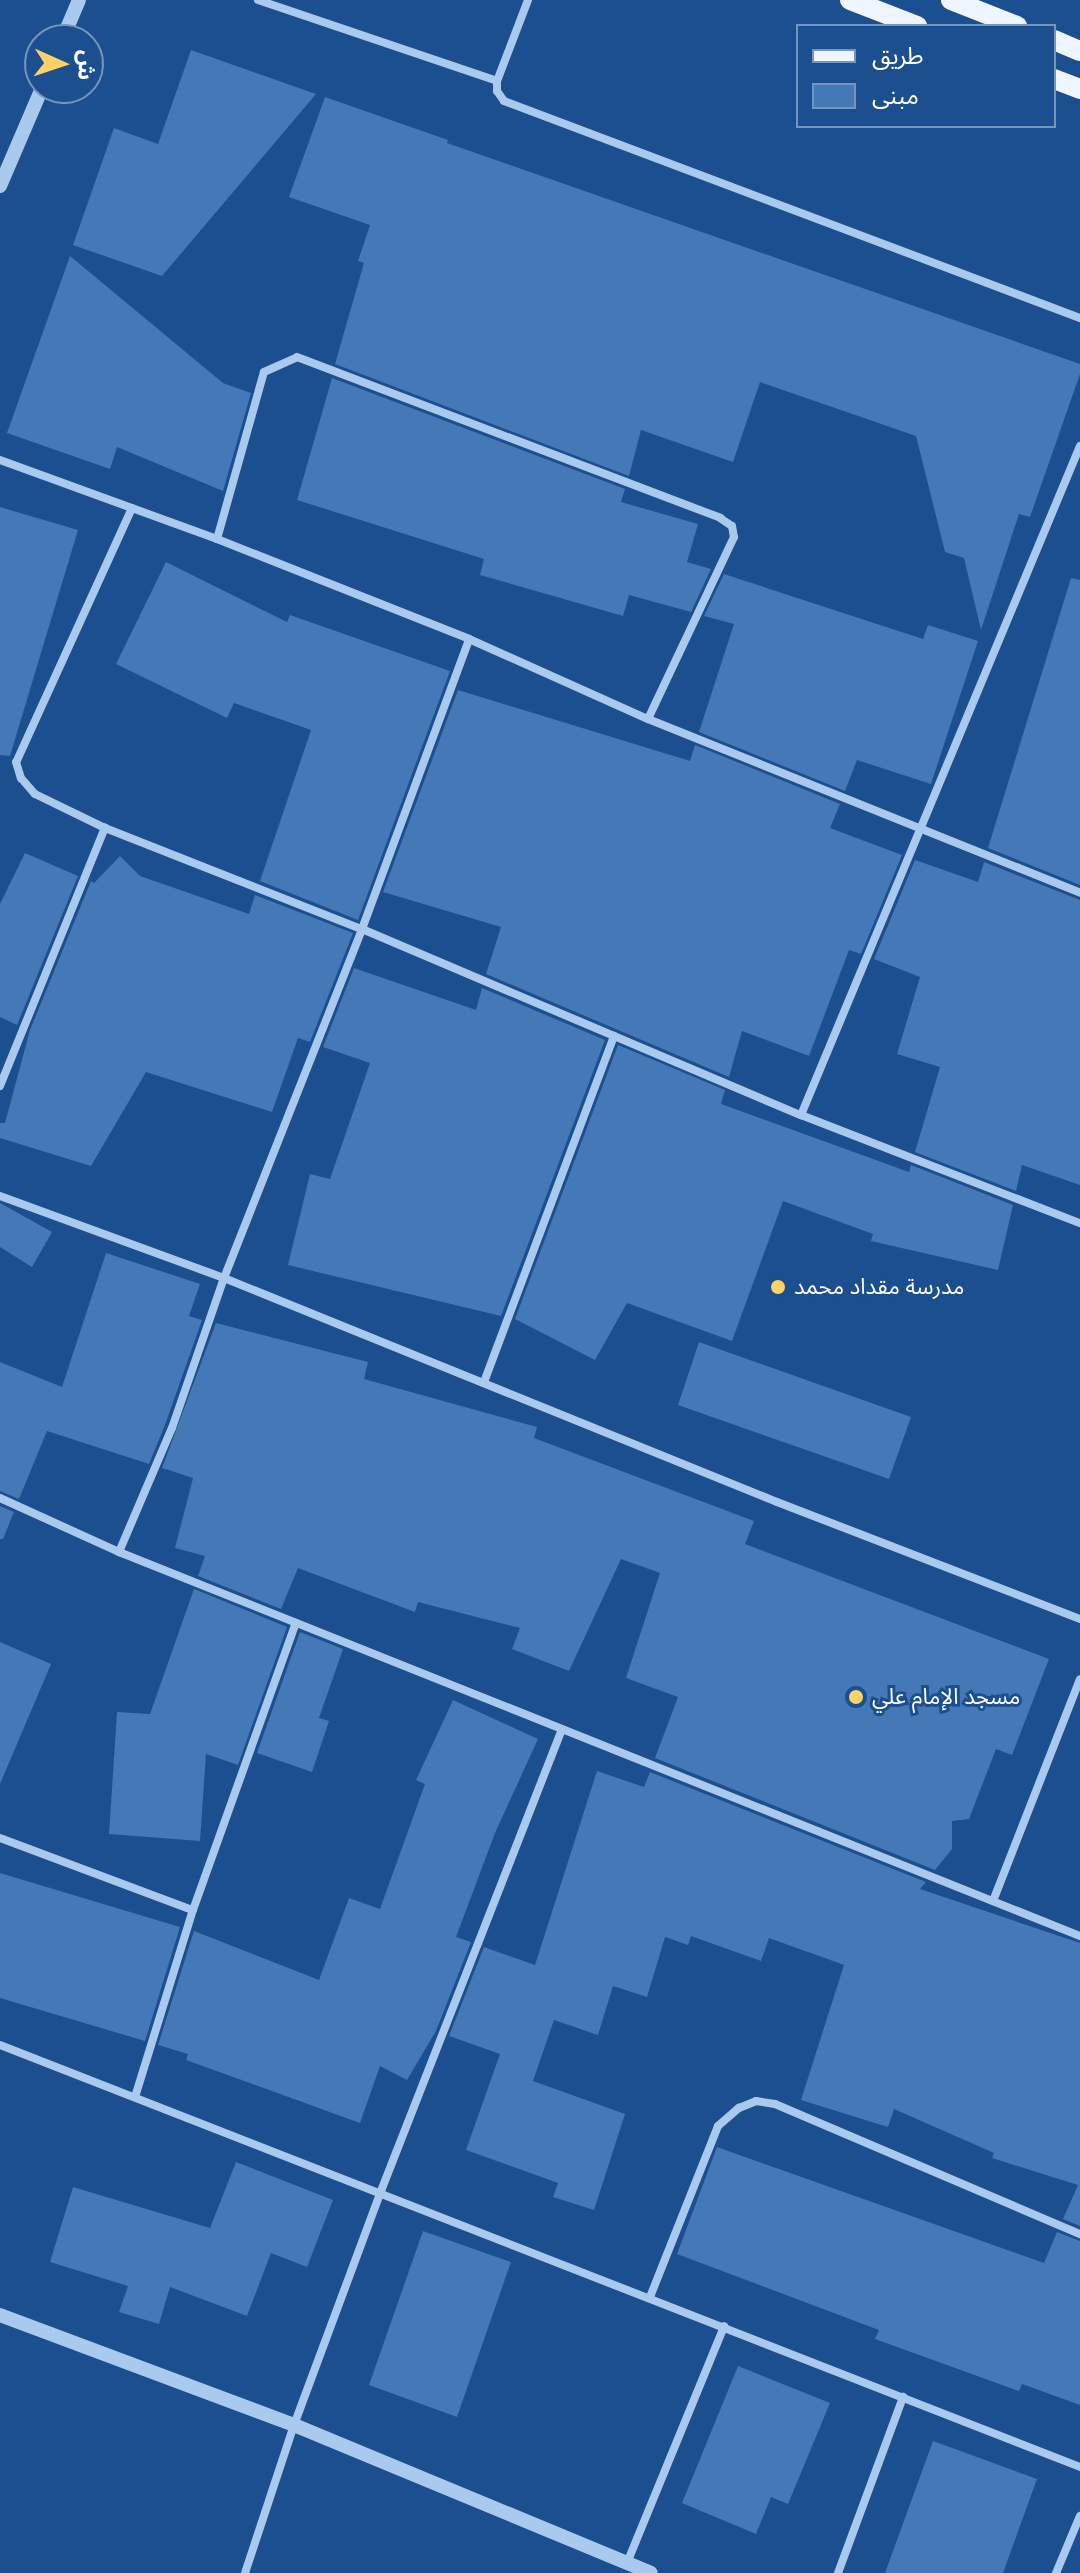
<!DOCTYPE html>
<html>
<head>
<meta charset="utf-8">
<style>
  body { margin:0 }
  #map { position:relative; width:1080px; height:2573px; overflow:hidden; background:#1b4f8f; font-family:Poppins,"Noto Sans Arabic",sans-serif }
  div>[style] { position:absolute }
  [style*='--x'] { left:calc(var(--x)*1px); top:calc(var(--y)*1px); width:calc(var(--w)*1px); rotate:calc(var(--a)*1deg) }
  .building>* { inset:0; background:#4478b7 }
  .minor>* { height:8px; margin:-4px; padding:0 4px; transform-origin:4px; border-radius:4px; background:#a9c9ee }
  .tertiary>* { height:14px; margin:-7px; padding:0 7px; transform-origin:7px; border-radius:7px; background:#a9c9ee }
  .primary>* { height:20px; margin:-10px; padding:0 10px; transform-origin:10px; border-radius:10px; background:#f0f6ff }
  .dots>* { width:22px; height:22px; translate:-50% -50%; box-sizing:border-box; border:4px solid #1b4f8f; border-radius:50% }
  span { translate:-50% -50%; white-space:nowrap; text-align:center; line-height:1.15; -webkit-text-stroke:6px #1b4f8f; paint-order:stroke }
  .poi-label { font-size:22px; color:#fff }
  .left { translate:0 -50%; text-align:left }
  .legend { position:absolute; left:796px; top:24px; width:260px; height:104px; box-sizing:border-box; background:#1b4f8f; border:2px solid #7695bc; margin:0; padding:10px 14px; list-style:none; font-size:24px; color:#fff }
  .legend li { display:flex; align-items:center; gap:16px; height:40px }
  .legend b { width:40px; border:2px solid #7695bc }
  .north { position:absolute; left:24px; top:24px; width:80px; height:80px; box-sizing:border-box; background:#1b4f8f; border:2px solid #7695bc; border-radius:50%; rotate:93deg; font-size:22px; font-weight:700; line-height:32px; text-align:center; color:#fff }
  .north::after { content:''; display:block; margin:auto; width:28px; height:36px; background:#ffd166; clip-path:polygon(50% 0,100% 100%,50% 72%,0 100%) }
</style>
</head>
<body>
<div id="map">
  <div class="building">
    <div style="clip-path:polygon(191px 50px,316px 94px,162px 276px,73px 245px,114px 128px,158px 144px)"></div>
    <div style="clip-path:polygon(325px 97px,448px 140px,447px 143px,1080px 364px,1080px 374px,1030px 517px,1019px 514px,981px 630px,964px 558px,945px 552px,916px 436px,760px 382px,733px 462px,641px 430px,629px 476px,335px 364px,364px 263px,358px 261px,370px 225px,289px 197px)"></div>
    <div style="clip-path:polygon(70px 256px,223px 383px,251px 393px,223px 491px,117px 447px,110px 469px,7px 433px)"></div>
    <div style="clip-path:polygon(332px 378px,625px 489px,621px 502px,698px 524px,687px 562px,711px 569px,691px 612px,629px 595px,623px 616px,480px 575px,484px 559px,297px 500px)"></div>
    <div style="clip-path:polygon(0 507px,78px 530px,10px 756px,0 755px)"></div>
    <div style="clip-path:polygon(166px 562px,287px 622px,290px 615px,450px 671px,358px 920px,260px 881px,311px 730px,234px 703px,227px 718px,116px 664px)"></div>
    <div style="clip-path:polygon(724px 574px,923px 639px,928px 625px,978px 641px,931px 784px,857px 760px,845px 791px,699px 732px,734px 624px,704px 616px)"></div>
    <div style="clip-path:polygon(1071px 578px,1080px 580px,1080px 885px,988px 848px)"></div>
    <div style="clip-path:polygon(458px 690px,690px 761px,695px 745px,840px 804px,830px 828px,902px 855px,861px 954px,849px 950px,809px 1056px,742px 1031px,729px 1077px,486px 974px,501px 927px,383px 892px)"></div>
    <div style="clip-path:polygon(25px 853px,78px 876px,17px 1025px,0 1017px,0 904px)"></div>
    <div style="clip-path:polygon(120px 856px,140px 876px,249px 914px,255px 895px,353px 933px,310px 1042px,298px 1038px,272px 1112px,146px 1072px,91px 1166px,0 1138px,0 1123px,5px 1123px,30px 1030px,91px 881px,94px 883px)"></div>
    <div style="clip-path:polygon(915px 860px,978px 882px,984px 862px,1080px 900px,1080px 1185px,1022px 1165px,1016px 1191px,915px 1152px,940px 1067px,897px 1054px,920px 977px,874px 959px)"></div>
    <div style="clip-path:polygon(354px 968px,476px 1010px,482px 988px,605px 1040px,501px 1316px,288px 1265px,310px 1174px,330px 1179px,370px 1063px,323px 1047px)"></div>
    <div style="clip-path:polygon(618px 1045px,725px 1090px,721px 1104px,909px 1172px,911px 1165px,1013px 1205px,998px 1270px,871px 1241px,873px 1234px,783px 1201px,732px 1341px,627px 1303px,595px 1360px,515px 1319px)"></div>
    <div style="clip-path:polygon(0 1203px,52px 1232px,32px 1267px,0 1247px)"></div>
    <div style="clip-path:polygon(106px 1253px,200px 1284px,189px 1316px,202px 1320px,165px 1425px,149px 1464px,47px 1431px,19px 1499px,0 1491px,0 1362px,62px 1387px)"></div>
    <div style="clip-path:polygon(216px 1323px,368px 1362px,364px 1379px,537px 1427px,534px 1438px,754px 1521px,745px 1544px,1049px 1659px,1012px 1755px,996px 1749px,969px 1819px,952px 1821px,952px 1849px,935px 1870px,655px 1758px,678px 1697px,626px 1678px,660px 1573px,621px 1559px,569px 1671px,512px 1649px,520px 1628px,418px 1602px,415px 1612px,298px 1568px,281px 1609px,198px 1576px,205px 1556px,175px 1548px,193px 1478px,162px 1468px)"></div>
    <div style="clip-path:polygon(699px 1342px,911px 1417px,889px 1479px,678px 1405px)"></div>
    <div style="clip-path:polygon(0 1506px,14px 1512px,3px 1539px,0 1539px)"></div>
    <div style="clip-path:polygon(194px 1589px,287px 1627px,238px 1765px,206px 1754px,200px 1841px,109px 1834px,117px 1712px,150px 1714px)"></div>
    <div style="clip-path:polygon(300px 1632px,343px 1649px,319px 1718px,329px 1721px,312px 1772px,257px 1753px)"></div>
    <div style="clip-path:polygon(0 1642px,51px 1664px,0 1784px)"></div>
    <div style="clip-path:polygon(453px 1700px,538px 1739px,495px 1833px,456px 1937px,471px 1942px,436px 2031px,407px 2080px,380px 2066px,360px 2123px,186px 2060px,188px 2054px,158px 2045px,194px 1931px,319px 1980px,349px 1898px,380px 1909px,425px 1784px,416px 1780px)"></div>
    <div style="clip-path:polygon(597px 1771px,644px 1787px,650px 1772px,926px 1882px,920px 1889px,1080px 1943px,1080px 2226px,1063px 2219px,1078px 2185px,992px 2158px,994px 2153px,894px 2109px,888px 2127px,801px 2100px,844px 1965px,769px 1938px,761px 1961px,691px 1936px,688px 1945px,665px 1937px,647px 1997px,613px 1986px,598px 2035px,554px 2020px,533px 2081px,625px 2114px,594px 2210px,553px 2197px,558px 2183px,466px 2150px,500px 2054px,449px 2036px,484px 1947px,535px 1965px)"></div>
    <div style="clip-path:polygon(0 1873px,180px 1927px,145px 2041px,0 1998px)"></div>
    <div style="clip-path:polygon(717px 2147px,1044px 2263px,1057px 2232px,1080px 2241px,1080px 2405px,1022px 2384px,1019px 2391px,875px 2339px,879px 2330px,677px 2254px)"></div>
    <div style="clip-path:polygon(236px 2162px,333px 2200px,307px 2267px,271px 2253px,247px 2316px,170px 2287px,159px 2324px,119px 2312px,128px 2286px,50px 2262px,73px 2187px,210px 2228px)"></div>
    <div style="clip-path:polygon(423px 2231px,511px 2262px,457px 2417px,369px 2385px)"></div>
    <div style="clip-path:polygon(738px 2366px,830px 2403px,788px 2504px,771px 2497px,756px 2534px,682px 2503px)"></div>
    <div style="clip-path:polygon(933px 2441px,1037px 2479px,1003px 2573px,885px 2573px)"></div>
  </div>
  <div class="minor">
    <div style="--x:258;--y:0;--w:252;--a:18.7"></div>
    <div style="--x:528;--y:0;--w:87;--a:110.9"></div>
    <div style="--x:497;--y:81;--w:10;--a:90"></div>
    <div style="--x:497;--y:91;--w:12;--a:55"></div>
    <div style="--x:504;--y:101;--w:616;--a:20.64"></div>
    <div style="--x:0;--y:460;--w:231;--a:20"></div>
    <div style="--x:217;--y:539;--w:271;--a:21.6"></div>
    <div style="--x:469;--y:639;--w:196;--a:24.1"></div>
    <div style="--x:648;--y:719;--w:466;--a:21.9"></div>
    <div style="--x:132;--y:508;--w:279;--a:114.5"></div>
    <div style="--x:16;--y:762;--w:17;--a:73"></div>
    <div style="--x:21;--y:778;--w:21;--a:49"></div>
    <div style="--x:35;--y:794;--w:78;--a:25.9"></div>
    <div style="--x:105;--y:828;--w:276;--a:21.5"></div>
    <div style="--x:362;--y:929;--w:477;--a:23"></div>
    <div style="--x:801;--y:1115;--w:299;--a:21.2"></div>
    <div style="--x:217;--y:539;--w:173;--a:-74.3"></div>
    <div style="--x:264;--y:372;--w:36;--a:-24"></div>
    <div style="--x:297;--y:357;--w:453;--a:20.8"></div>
    <div style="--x:720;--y:518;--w:14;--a:34"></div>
    <div style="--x:732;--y:526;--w:11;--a:80"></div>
    <div style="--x:734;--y:537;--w:201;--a:115.3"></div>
    <div style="--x:0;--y:1086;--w:279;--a:-67.9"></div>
    <div style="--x:801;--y:1115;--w:725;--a:-67.36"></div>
    <div style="--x:0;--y:1196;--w:239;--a:20.1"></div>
    <div style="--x:224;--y:1278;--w:597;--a:22.05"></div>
    <div style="--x:777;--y:1502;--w:325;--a:21.1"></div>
    <div style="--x:484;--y:1382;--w:370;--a:-69.4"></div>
    <div style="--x:0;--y:1498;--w:131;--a:24.4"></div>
    <div style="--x:119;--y:1552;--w:1035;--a:21.78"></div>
    <div style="--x:119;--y:1552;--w:135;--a:-66.9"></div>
    <div style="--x:172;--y:1428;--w:159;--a:-70.9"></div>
    <div style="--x:224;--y:1278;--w:375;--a:-68.4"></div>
    <div style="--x:362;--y:929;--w:309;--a:-69.7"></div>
    <div style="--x:0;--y:1838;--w:206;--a:20.5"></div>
    <div style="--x:193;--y:1910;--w:305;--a:-70.3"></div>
    <div style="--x:993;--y:1901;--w:238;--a:-68.6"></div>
    <div style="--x:0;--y:2045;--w:1160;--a:21.34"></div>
    <div style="--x:135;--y:2097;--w:196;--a:-72.8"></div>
    <div style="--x:650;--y:2297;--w:184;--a:-68.3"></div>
    <div style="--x:718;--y:2126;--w:28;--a:-41"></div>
    <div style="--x:739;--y:2108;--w:18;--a:-22"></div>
    <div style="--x:756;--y:2101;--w:19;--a:9"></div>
    <div style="--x:775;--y:2104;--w:332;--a:23.1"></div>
    <div style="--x:627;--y:2563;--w:256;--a:-67.7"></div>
    <div style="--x:245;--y:2573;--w:156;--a:-71.7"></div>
    <div style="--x:294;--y:2425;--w:250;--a:-69.6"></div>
    <div style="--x:381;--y:2191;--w:496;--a:-68.6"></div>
    <div style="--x:838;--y:2573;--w:188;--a:-69.7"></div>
    <div style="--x:1056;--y:2573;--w:62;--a:-67.2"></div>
  </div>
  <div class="tertiary">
    <div style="--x:62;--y:40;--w:43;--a:-67"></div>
    <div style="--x:0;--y:186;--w:107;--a:-66.8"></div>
    <div style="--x:0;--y:2315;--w:314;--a:20.5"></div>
    <div style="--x:294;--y:2425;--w:386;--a:22.5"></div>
  </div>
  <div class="primary">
    <div style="--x:850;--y:0;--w:72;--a:21.2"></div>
    <div style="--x:951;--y:0;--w:71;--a:21.5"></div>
    <div style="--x:1054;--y:40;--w:28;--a:23"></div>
    <div style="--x:1054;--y:79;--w:28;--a:21"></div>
  </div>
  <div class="dots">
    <div style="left:778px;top:1287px;background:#ffd166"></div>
    <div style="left:856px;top:1697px;background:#ffd166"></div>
  </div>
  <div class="poi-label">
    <span class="left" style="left:794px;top:1287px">مدرسة مقداد محمد</span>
    <span class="left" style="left:872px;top:1697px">مسجد الإمام علي</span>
  </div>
  <ul class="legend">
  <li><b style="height:10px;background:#f0f6ff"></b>طريق</li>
  <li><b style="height:22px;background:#4478b7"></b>مبنى</li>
  </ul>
  <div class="north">ش</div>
</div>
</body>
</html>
